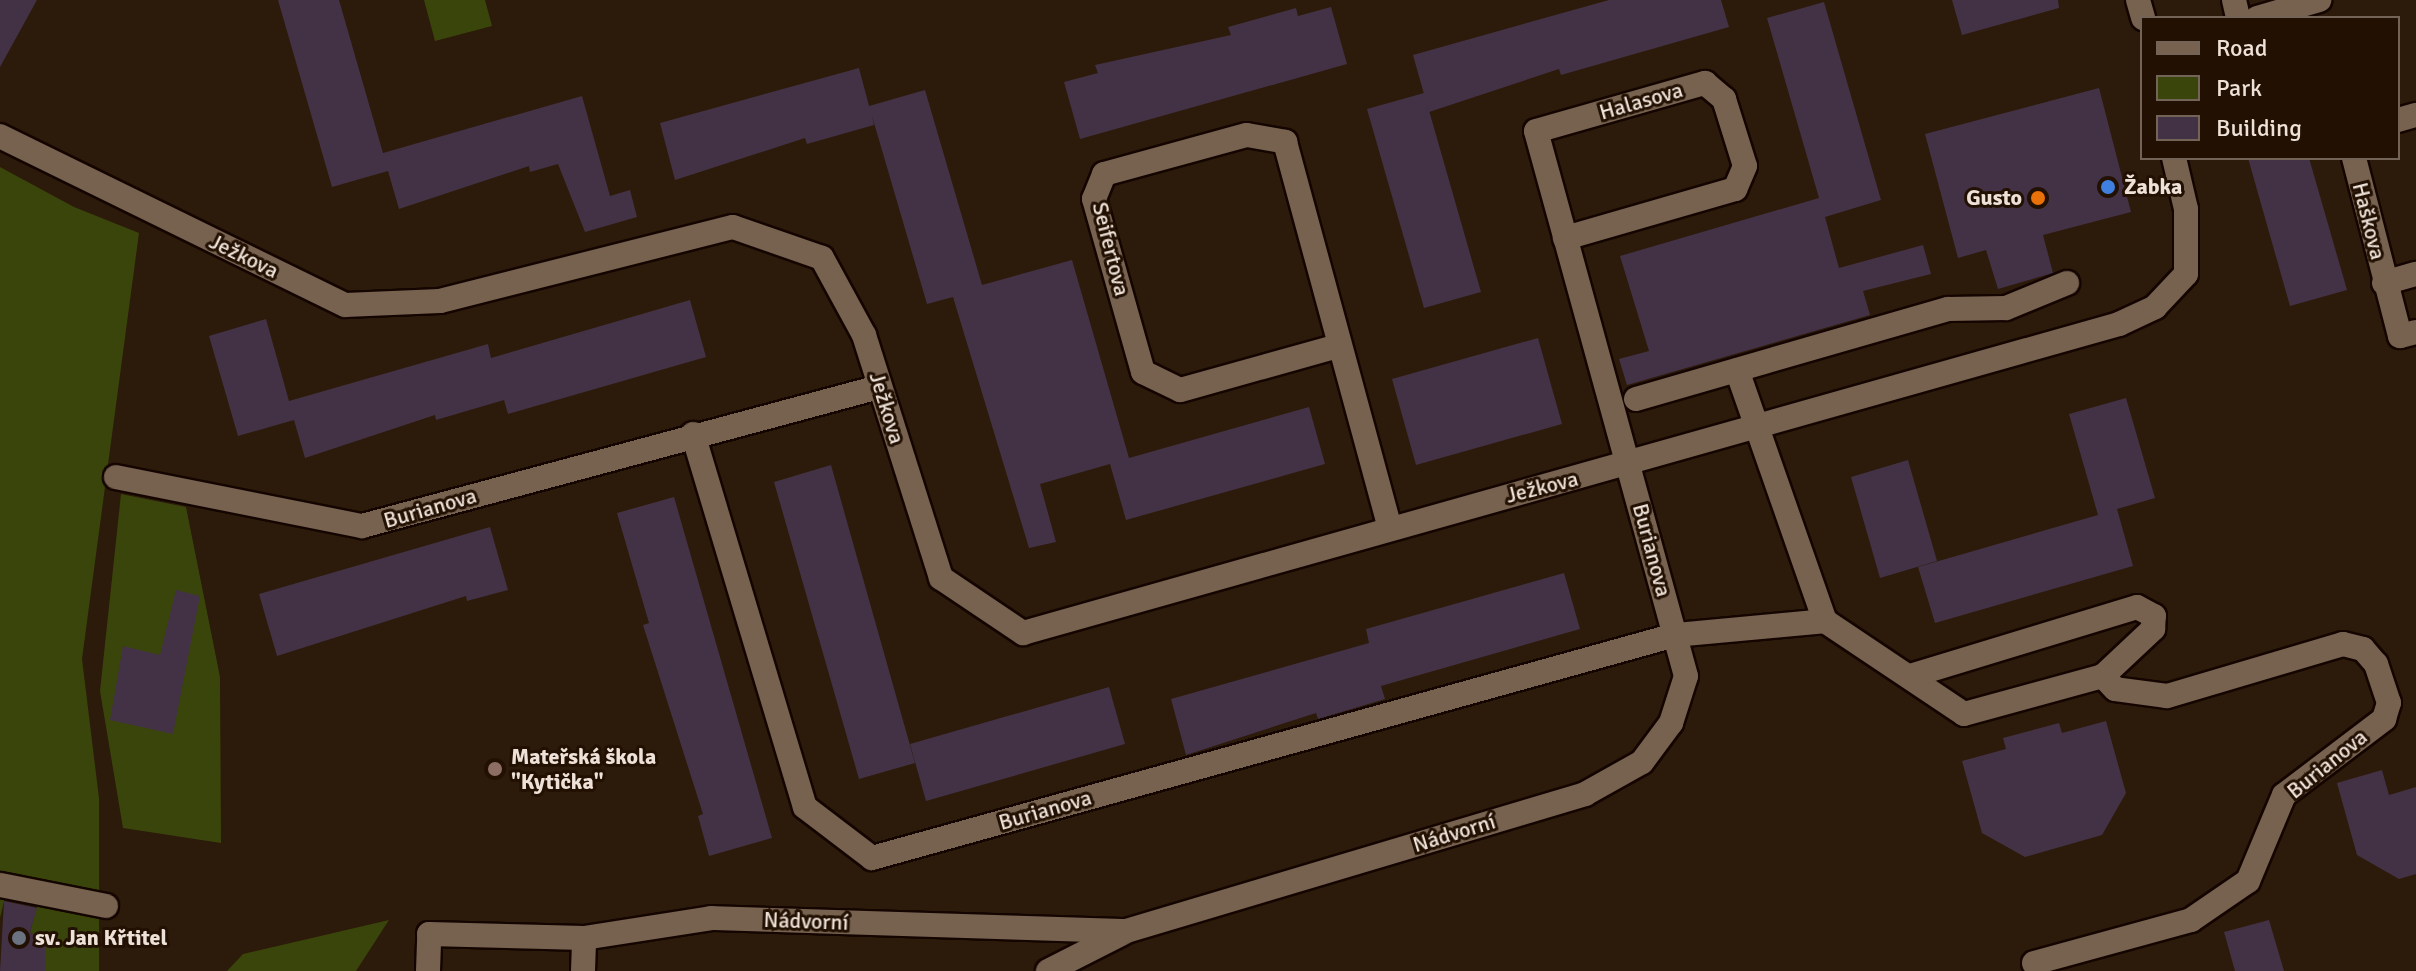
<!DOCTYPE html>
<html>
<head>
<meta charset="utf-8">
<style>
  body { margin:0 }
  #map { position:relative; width:2416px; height:971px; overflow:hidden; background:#2c1a0a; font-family:Signika,sans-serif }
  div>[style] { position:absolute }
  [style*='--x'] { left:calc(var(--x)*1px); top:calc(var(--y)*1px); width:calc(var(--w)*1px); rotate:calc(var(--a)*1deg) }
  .green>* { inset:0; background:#3a450b }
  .building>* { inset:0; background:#433245 }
  .roads { filter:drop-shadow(2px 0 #140500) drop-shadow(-2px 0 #140500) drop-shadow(0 2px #140500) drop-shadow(0 -2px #140500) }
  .minor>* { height:24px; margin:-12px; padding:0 12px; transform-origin:12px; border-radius:12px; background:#77614f }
  .dots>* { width:22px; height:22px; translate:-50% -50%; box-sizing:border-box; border:4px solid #221103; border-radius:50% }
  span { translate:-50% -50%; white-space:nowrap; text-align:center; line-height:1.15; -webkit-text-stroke:6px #221103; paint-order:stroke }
  .street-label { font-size:22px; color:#eee1d7 }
  .poi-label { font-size:22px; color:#eee1d7; font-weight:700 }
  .left { translate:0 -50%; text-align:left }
  .right { translate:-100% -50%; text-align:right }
  .legend { position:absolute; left:2140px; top:16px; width:260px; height:144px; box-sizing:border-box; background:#221103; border:2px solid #746458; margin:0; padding:10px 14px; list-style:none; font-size:24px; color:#eee1d7 }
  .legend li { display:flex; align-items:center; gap:16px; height:40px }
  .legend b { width:40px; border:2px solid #746458 }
</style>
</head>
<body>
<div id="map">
  <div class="green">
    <div style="clip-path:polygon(424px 0,485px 0,492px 26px,435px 41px)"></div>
    <div style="clip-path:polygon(0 167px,74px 207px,139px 233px,82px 659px,99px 798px,99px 971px,43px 971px,45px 944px,30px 932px,37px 906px,5px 897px,0 918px)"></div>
    <div style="clip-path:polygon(121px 494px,186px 507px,220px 677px,221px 843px,123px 828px,100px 691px)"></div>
    <div style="clip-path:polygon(389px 920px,356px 971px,227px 971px,243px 954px)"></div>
  </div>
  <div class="building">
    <div style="clip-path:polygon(0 0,37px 0,0 67px)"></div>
    <div style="clip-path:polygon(278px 0,339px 0,383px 153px,582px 96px,610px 196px,630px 190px,637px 217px,585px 232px,558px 164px,530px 172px,529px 166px,399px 209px,388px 171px,332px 187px)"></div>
    <div style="clip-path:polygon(1609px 0,1721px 0,1729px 27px,1561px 75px,1559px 69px,1429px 112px,1413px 55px)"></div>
    <div style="clip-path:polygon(1952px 0,2058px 0,2059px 8px,1962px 35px)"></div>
    <div style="clip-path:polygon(1824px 2px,1881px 200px,1825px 217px,1839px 268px,1923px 245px,1931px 274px,1863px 291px,1870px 315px,1627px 385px,1619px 359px,1649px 351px,1620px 256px,1819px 198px,1767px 18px)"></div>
    <div style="clip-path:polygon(1331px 7px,1347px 64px,1080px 139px,1064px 82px,1098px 73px,1095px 65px,1231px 35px,1228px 27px,1296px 8px,1298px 16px)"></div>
    <div style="clip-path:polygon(859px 68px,869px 106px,925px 90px,982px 285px,1072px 260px,1129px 458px,1309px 407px,1325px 464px,1126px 520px,1110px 464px,1040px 484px,1056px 542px,1029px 548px,953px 297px,927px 304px,872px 116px,874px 125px,807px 144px,805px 138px,675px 180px,660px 123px)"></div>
    <div style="clip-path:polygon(2099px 88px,2131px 212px,2043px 235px,2053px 273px,1998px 289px,1986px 250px,1958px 258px,1925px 134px)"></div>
    <div style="clip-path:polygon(1424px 93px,1481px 292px,1424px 308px,1367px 109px)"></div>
    <div style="clip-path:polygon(2248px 158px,2309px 158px,2347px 290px,2290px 306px)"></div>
    <div style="clip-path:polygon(690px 300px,706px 357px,508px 414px,504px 400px,436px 420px,435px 415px,305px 458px,294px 420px,238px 436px,209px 336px,266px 319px,289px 401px,488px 344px,491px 358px)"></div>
    <div style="clip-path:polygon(1538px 338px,1562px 424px,1416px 465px,1392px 379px)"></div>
    <div style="clip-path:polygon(2126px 398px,2155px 498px,2117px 509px,2133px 566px,1935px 623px,1918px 567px,2098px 515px,2069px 414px)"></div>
    <div style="clip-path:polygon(1908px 460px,1937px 561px,1880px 578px,1851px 477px)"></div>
    <div style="clip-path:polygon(831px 465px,915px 763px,859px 779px,774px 482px)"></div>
    <div style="clip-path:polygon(674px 497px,772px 838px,709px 856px,698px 816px,703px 814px,643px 625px,649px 623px,617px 513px)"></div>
    <div style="clip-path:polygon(490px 527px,508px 590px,467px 601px,466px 596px,277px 656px,259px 594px)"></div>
    <div style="clip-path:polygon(1564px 573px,1580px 629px,1381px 686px,1385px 699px,1318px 719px,1316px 713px,1186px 755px,1171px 699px,1369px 643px,1366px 629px)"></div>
    <div style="clip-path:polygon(176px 590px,200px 596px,173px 734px,110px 720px,123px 646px,160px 655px)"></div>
    <div style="clip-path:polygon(1109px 687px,1125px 744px,926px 801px,910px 744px)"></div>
    <div style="clip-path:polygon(2106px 721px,2126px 793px,2102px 835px,2025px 857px,1982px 833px,1962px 761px,2006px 749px,2003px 738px,2059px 723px,2062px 733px)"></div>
    <div style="clip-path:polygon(2382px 770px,2389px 795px,2416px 787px,2416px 874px,2399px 879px,2357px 855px,2337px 783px)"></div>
    <div style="clip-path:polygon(4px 901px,37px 908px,30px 932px,45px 944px,46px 971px,0 971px)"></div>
    <div style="clip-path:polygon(2269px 920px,2284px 971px,2235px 971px,2224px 932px)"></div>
  </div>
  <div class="roads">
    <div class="minor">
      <div style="--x:2138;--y:0;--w:19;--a:74"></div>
      <div style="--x:2234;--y:0;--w:18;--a:77"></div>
      <div style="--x:2257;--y:18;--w:65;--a:-16.2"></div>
      <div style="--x:2398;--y:120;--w:19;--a:-16"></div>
      <div style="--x:0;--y:136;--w:384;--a:26.1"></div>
      <div style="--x:345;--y:305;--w:95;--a:-2.4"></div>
      <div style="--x:440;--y:301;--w:302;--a:-14.2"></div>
      <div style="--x:733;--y:227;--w:94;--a:19.2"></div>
      <div style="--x:822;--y:258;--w:88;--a:61.4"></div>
      <div style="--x:864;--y:335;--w:255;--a:72.4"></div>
      <div style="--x:941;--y:578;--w:99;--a:33.9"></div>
      <div style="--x:1023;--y:633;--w:1139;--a:-15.74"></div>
      <div style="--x:2119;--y:324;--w:40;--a:-25"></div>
      <div style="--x:2155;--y:307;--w:45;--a:-46.8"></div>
      <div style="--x:2186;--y:274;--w:65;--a:-90"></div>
      <div style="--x:2186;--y:209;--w:52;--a:-103.2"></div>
      <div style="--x:2354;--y:158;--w:184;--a:75.5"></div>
      <div style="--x:2400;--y:336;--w:16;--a:-14"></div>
      <div style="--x:2384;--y:283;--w:33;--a:-16"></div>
      <div style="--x:1338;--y:346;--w:164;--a:164.4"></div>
      <div style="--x:1180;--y:390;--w:41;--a:-154.1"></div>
      <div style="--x:1143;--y:372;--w:180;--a:-105.8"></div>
      <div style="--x:1094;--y:199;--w:27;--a:-68"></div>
      <div style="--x:1104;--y:174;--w:148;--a:-15.3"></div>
      <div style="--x:1247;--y:135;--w:39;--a:10"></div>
      <div style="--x:1285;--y:142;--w:398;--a:74.8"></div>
      <div style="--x:1737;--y:370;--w:266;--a:70.7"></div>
      <div style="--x:1636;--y:399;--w:325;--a:-16.1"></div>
      <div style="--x:1948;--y:309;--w:58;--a:-1"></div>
      <div style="--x:2006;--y:308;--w:66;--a:-22.3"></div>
      <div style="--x:693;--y:434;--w:389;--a:73.3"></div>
      <div style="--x:805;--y:807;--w:84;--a:37.3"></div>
      <div style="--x:872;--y:858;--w:833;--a:-15.52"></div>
      <div style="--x:1675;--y:635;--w:151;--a:-5.3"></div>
      <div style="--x:1825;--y:621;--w:167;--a:33.8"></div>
      <div style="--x:1964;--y:714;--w:144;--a:-15.3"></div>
      <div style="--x:2103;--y:676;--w:69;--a:-43.2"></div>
      <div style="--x:2153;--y:629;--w:13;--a:-86"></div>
      <div style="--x:2154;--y:616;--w:19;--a:-152"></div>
      <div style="--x:2137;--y:607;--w:237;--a:163.1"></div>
      <div style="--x:116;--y:477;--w:251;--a:11.3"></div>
      <div style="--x:362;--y:526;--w:535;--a:-15.05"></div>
      <div style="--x:0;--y:885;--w:108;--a:11.2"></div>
      <div style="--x:2034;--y:963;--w:163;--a:-15.3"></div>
      <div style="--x:2191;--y:920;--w:69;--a:-34.4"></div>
      <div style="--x:2248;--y:881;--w:93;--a:-67.3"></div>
      <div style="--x:2284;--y:795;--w:126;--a:-37.2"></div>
      <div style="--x:2384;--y:719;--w:17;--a:-73"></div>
      <div style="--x:2389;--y:703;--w:41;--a:-108.4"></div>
      <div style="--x:2376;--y:664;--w:20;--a:-131"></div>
      <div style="--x:2363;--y:649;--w:21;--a:-166"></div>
      <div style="--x:2343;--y:644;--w:184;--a:163.5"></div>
      <div style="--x:2167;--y:696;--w:52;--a:-172.3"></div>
      <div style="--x:2115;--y:689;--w:18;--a:-133"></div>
      <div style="--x:428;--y:971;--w:37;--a:-88"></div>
      <div style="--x:429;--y:934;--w:155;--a:1.5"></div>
      <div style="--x:584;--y:938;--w:129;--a:-8.9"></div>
      <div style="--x:711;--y:918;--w:415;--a:1.8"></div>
      <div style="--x:1126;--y:931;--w:479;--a:-16.6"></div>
      <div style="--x:1585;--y:794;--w:65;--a:-29.3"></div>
      <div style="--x:1642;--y:762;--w:49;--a:-53.4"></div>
      <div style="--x:1671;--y:723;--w:49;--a:-72.3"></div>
      <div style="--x:1686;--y:676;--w:565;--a:-105.39"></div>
      <div style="--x:1536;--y:131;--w:176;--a:-15.9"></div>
      <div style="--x:1705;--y:83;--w:25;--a:40"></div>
      <div style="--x:1724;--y:99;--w:70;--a:72.6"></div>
      <div style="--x:1745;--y:166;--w:25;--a:113"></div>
      <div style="--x:1735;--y:189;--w:177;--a:163.9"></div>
      <div style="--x:583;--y:971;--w:33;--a:-88"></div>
      <div style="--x:1048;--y:971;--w:82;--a:-26.9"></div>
    </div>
  </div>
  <div class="dots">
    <div style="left:2108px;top:187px;background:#3f7fe0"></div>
    <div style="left:2038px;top:198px;background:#e8710a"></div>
    <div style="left:495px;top:769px;background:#8d6e63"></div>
    <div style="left:19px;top:938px;background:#6b7280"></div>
  </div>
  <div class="street-label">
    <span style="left:1641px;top:101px;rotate:-16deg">Halasova</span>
    <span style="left:2369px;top:221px;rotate:76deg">Haškova</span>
    <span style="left:1111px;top:249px;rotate:76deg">Seifertova</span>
    <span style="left:244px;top:256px;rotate:26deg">Ježkova</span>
    <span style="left:887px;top:408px;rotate:73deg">Ježkova</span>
    <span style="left:1542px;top:487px;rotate:-14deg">Ježkova</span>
    <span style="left:430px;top:508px;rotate:-16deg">Burianova</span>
    <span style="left:1652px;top:550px;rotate:75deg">Burianova</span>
    <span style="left:2327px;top:764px;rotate:-39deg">Burianova</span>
    <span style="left:1045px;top:810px;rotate:-16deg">Burianova</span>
    <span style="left:1454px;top:833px;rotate:-17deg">Nádvorní</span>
    <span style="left:806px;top:921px;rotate:2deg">Nádvorní</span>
  </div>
  <div class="poi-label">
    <span class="left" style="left:2124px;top:187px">Žabka</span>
    <span class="right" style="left:2022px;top:198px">Gusto</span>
    <span class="left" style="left:511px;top:769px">Mateřská škola<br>"Kytička"</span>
    <span class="left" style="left:35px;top:938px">sv. Jan Křtitel</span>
  </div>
  <ul class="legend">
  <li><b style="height:10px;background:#77614f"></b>Road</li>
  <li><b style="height:22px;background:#3a450b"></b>Park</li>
  <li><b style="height:22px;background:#433245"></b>Building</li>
  </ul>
</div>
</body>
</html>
